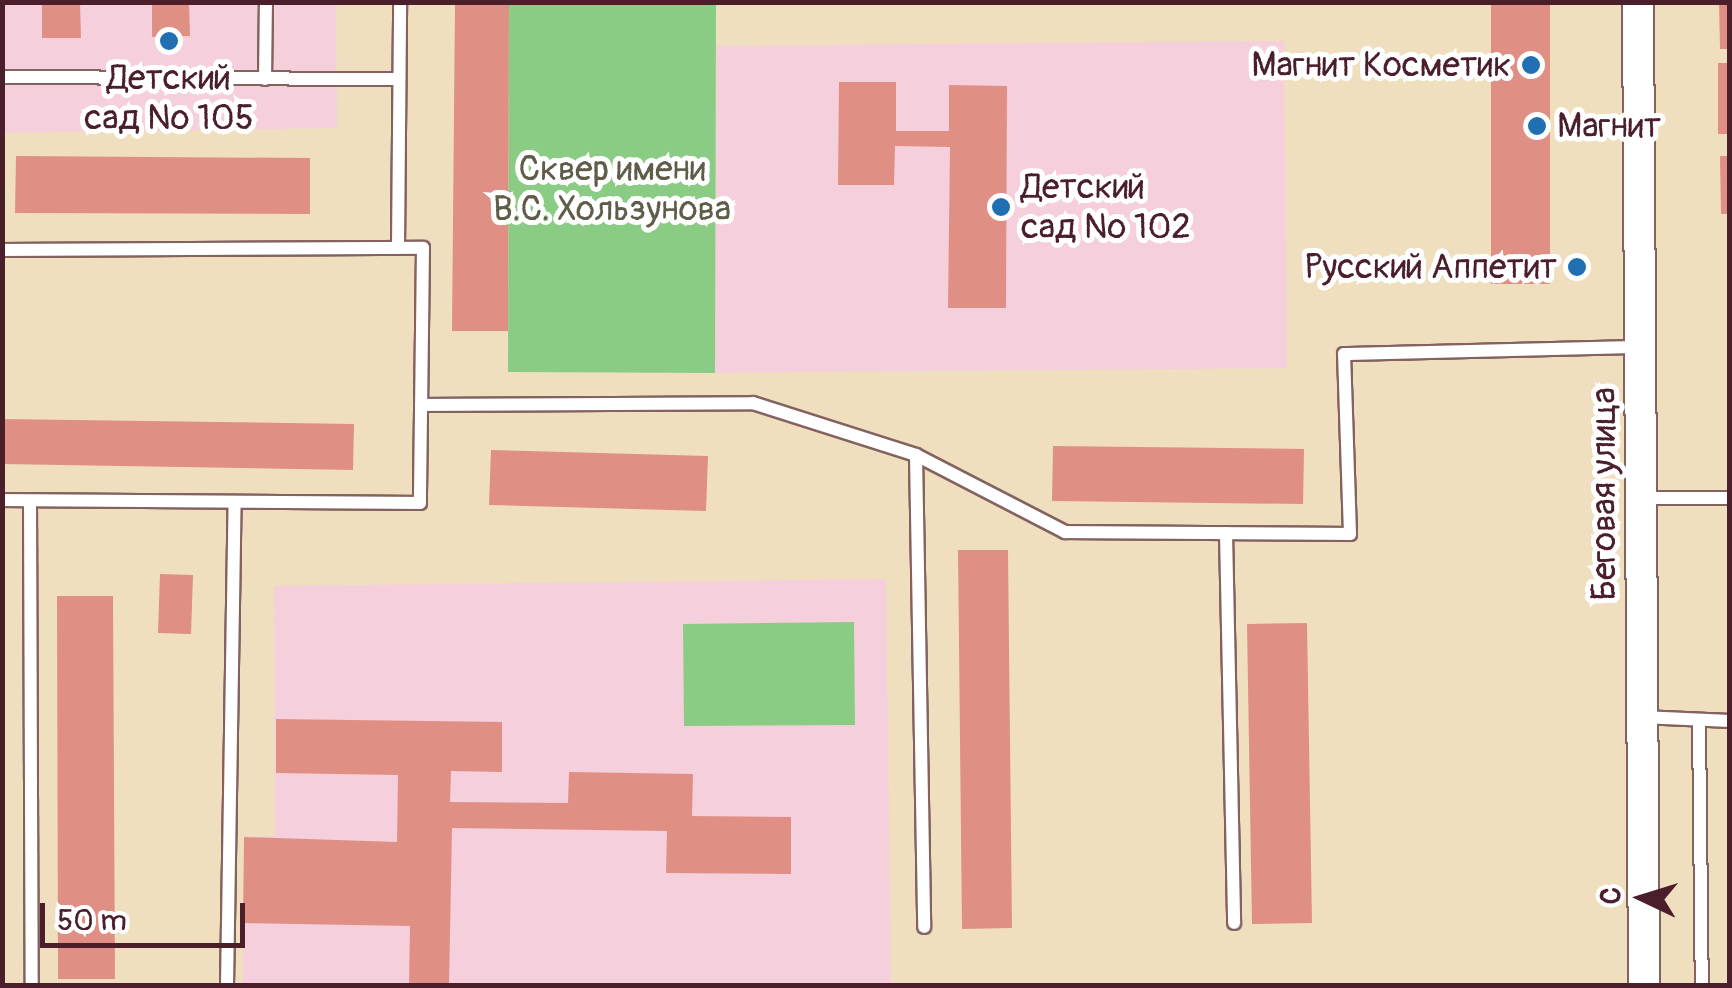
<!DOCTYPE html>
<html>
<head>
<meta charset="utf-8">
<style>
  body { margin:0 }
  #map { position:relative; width:1732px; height:988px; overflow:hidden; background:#f0dfbf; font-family:Pangolin,sans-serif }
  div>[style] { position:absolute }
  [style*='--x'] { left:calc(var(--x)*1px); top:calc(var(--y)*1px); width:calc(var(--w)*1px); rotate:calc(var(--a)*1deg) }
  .built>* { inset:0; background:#f5cfdb }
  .green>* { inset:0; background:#8acc84 }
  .building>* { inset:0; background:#e08f85 }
  .roads { filter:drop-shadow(2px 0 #84625f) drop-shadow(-2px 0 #84625f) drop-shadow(0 2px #84625f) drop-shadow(0 -2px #84625f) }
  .service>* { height:12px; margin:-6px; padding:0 6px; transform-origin:6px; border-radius:6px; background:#fff }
  .tertiary>* { height:30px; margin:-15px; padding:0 15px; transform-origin:15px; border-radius:15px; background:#fff }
  .dots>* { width:28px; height:28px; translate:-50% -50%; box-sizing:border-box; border:5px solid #fff; border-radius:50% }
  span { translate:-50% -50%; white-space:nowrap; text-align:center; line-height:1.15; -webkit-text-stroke:10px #fff; paint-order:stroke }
  .poi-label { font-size:35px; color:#4a1f2b }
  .right { translate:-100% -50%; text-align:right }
  .left { translate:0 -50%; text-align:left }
  .park-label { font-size:35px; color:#605c4a }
  .street-label { font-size:35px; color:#4a1f2b }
  .frame { position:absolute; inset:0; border:5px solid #4a1f2b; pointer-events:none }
  .north { position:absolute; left:1592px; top:848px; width:100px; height:100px; -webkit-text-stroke:8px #fff; paint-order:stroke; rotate:274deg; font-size:28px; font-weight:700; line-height:40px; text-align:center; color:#4a1f2b }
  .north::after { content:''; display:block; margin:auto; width:35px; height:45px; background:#4a1f2b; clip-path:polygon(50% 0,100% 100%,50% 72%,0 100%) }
  .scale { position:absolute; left:40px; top:903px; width:205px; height:45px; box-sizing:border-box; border:5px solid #4a1f2b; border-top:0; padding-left:12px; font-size:30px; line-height:35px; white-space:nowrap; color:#4a1f2b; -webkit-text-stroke:8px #fff; paint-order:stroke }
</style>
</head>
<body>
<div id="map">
  <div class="built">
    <div style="clip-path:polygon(2px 3px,336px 3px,337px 128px,3px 133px)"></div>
    <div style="clip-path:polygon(1284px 41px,1287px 368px,715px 373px,716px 46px)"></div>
    <div style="clip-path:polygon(886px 579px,891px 985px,243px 986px,244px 837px,275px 836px,274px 586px)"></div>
  </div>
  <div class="green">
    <div style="clip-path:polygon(509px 3px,716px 3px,715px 373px,508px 372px)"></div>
    <div style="clip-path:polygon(854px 622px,855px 725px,684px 726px,683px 624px)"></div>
  </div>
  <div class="building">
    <div style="clip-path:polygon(42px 2px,80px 2px,81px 38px,42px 38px)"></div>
    <div style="clip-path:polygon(152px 2px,189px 2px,190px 36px,152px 37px)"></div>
    <div style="clip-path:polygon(455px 2px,509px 2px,508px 331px,452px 331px)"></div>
    <div style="clip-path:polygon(1491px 2px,1550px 2px,1550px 284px,1491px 284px)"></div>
    <div style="clip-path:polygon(1719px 2px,1730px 2px,1730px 49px,1720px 49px)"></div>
    <div style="clip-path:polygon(1718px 63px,1730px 63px,1730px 134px,1718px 134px)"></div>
    <div style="clip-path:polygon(839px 82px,896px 82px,896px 131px,949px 131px,949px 85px,1007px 86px,1006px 308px,948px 308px,950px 147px,895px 146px,894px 185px,838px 185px)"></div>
    <div style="clip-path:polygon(16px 156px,310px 158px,310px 214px,15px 213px)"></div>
    <div style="clip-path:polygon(1720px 156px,1730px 156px,1730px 214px,1721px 214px)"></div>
    <div style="clip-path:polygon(2px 419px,354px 424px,353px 470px,2px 464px)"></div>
    <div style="clip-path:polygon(1053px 446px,1304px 449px,1303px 504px,1052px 501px)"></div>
    <div style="clip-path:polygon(491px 450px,708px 456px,706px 511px,489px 505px)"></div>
    <div style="clip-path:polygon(958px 550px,1008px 550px,1012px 928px,962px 929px)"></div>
    <div style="clip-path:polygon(160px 574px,193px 575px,191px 634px,158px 633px)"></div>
    <div style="clip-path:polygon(57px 596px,113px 596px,115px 979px,58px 979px)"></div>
    <div style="clip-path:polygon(1307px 623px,1312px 923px,1252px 924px,1247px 624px)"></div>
    <div style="clip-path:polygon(276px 719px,502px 722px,502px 772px,451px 771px,450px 802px,568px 803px,569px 772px,693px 774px,692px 816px,791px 817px,791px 874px,666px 873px,667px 831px,452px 828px,449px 986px,409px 986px,410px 926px,243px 923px,244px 837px,397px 842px,398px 775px,276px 773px)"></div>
  </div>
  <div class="roads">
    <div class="service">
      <div style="--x:2;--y:77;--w:397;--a:0.3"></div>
      <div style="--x:265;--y:79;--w:77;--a:-89.3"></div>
      <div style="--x:398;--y:248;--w:246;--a:-89.5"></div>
      <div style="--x:2;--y:250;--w:421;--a:-0.3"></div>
      <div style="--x:423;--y:248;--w:255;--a:90.7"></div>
      <div style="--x:420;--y:503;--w:418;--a:-179.6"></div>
      <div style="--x:421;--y:405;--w:332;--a:-0.3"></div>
      <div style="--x:753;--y:403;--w:171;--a:17.7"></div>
      <div style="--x:916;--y:455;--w:168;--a:27.3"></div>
      <div style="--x:1065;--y:532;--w:285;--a:0.4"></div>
      <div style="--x:1350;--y:534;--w:180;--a:-91.9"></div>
      <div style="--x:1344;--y:354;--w:294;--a:-1.4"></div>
      <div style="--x:916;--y:455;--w:472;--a:89"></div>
      <div style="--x:1642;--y:498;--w:88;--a:0"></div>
      <div style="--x:30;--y:501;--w:485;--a:89.8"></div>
      <div style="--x:1226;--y:533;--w:390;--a:88.8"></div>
      <div style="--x:1642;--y:717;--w:88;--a:2.6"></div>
      <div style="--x:1699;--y:720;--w:266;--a:89.4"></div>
      <div style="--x:227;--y:986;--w:484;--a:-89.1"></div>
    </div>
    <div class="tertiary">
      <div style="--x:1638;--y:2;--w:984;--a:89.65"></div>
    </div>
  </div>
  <div class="dots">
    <div style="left:169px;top:41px;background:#1f6fb2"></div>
    <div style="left:1531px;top:65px;background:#1f6fb2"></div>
    <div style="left:1537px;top:126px;background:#1f6fb2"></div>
    <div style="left:1001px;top:207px;background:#1f6fb2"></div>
    <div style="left:1577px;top:267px;background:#1f6fb2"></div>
  </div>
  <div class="poi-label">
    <span class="right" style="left:1511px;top:65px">Магнит Косметик</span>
    <span style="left:169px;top:98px">Детский<br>сад № 105</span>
    <span class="left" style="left:1557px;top:126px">Магнит</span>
    <span class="left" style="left:1021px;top:207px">Детский<br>сад № 102</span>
    <span class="right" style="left:1557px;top:267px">Русский Аппетит</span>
  </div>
  <div class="park-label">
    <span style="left:612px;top:189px">Сквер имени<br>В.С. Хользунова</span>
  </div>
  <div class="street-label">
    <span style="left:1604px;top:494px;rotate:-90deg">Беговая улица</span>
  </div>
  <div class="frame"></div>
  <div class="north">С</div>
  <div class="scale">50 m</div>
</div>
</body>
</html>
